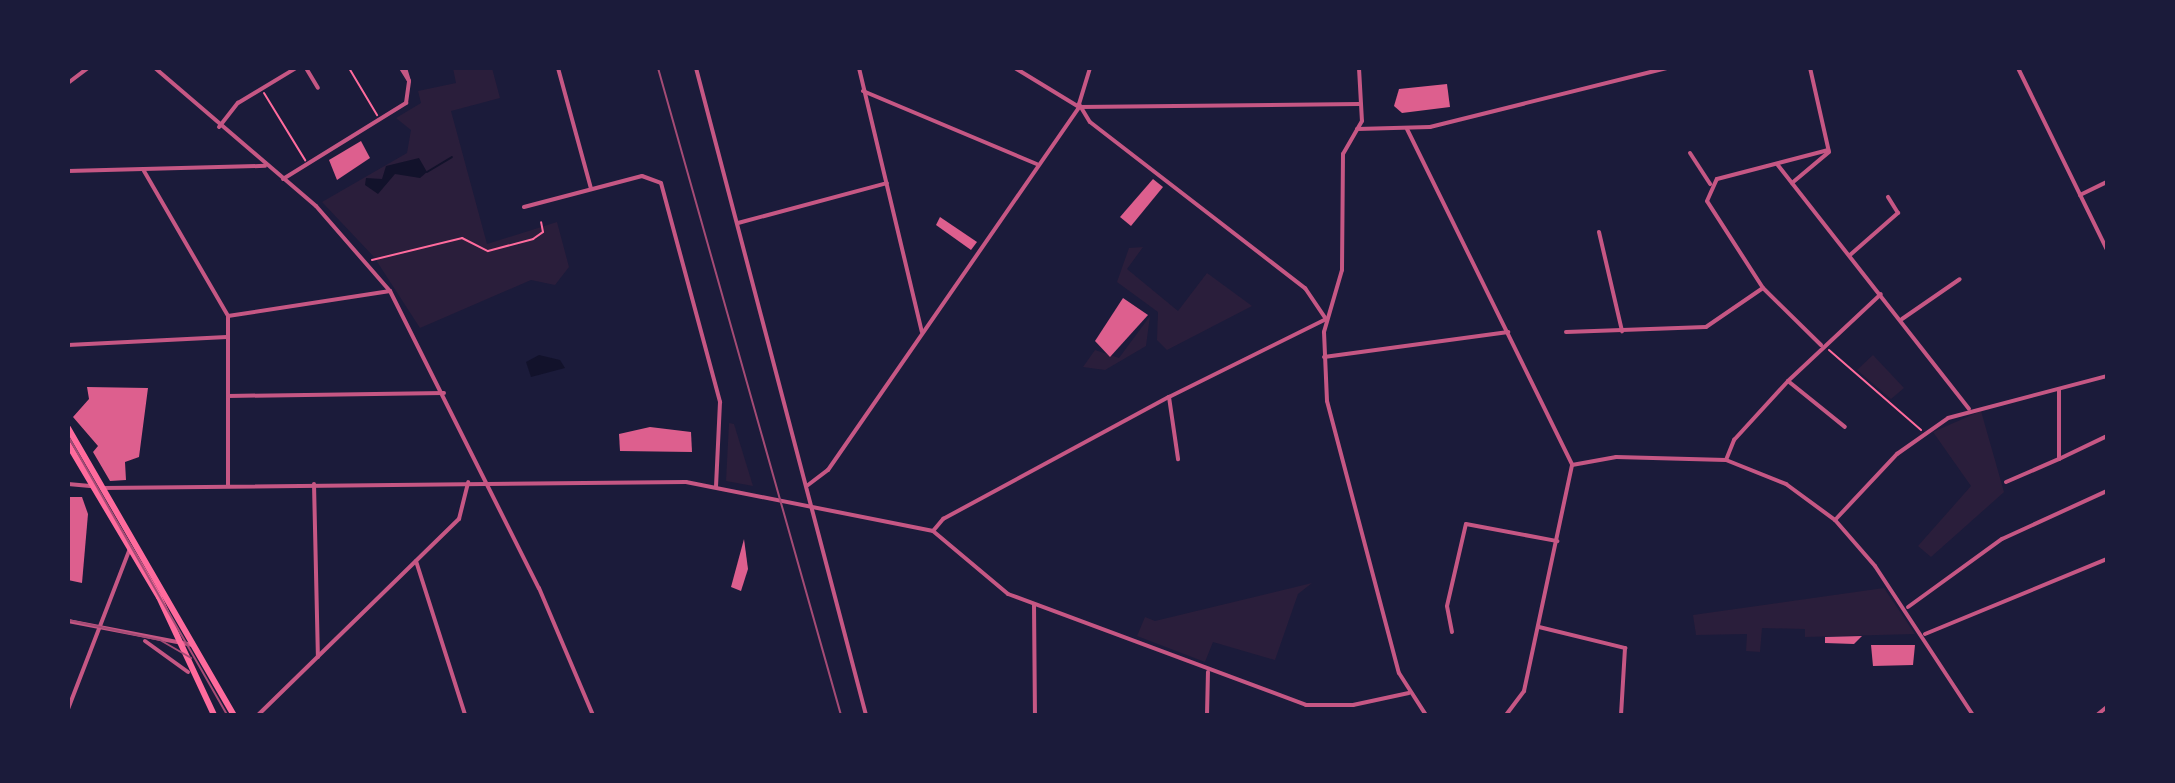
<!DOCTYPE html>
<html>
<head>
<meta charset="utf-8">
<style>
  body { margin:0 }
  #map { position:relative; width:2175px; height:783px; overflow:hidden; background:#1b1b3a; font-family:"Space Grotesk",sans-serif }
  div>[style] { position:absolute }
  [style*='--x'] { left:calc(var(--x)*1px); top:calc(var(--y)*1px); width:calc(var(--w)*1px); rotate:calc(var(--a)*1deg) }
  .green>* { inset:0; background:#2a1e3b }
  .water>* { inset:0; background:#12122b }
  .stream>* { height:2px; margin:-1px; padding:0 1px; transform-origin:1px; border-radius:1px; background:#12122b }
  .building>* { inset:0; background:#dd5f8e }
  .path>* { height:2px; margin:-1px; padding:0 1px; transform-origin:1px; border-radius:1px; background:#ff6b9d }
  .minor>* { height:4px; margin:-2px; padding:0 2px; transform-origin:2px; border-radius:2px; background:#c65784 }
  .tertiary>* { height:4px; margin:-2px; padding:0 2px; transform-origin:2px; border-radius:2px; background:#c65784 }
  .primary>* { height:6px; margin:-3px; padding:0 3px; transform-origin:3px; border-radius:3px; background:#ff6b9d }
  .tram>* { height:2px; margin:-1px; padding:0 1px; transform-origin:1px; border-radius:1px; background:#a44b75 }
  .rail>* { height:2px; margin:-1px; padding:0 1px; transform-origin:1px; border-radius:1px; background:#a44b75 }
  span { translate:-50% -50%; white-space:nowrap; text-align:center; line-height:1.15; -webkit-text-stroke:6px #1b1b3a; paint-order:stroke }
  .frame { position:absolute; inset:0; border:70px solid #1b1b3a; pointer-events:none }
</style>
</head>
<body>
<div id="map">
  <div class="green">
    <div style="clip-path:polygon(453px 68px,492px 68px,500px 98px,451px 111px,487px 244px,557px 222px,569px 267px,555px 285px,531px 280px,420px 328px,374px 257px,322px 202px,407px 153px,411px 130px,396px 118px,421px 103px,418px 91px,456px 83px)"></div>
    <div style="clip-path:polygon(1143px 247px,1127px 269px,1178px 311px,1207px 273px,1252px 306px,1167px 350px,1157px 340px,1158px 312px,1117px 282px,1129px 248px)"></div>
    <div style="clip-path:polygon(1150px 316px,1146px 346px,1105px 370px,1083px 367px,1095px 350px,1119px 358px)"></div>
    <div style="clip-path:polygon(1873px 355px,1904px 388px,1891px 399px,1857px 370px)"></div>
    <div style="clip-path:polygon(1981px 411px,2004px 492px,1931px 557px,1918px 546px,1971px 486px,1933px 432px)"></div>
    <div style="clip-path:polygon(729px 423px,734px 424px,753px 486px,726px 481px)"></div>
    <div style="clip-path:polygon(1312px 583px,1298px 594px,1275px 660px,1213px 642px,1205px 662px,1137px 636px,1145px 617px,1155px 621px)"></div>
    <div style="clip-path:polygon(1884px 588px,1915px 634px,1805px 637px,1805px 629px,1762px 628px,1760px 652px,1746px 651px,1747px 634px,1696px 635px,1693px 615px)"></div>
  </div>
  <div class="water">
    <div style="clip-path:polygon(419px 158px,427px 172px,420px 178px,395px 174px,378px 194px,365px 185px,366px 178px,382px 179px,386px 166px)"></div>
    <div style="clip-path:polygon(539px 355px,560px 360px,565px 368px,531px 377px,526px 362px)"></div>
  </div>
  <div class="stream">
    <div style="--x:427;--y:172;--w:29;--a:-31"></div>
  </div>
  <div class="building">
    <div style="clip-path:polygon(1447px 84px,1450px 107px,1402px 113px,1394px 106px,1399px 89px)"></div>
    <div style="clip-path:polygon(361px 141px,370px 158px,337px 180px,329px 160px)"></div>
    <div style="clip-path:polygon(1153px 179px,1163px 187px,1131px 226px,1120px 217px)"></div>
    <div style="clip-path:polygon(940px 217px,977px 242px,971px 250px,936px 225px)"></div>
    <div style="clip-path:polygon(1123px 298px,1148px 315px,1110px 357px,1095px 341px)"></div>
    <div style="clip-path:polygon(87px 387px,148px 388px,139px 457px,125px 462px,126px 480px,110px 481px,93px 452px,98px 446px,73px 417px,89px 399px)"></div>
    <div style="clip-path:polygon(650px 427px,691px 432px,692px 452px,620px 451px,619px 434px)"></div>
    <div style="clip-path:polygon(68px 497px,82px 497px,88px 514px,82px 583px,68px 580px)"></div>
    <div style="clip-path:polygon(744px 539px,748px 569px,741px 591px,731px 587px)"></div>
    <div style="clip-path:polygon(1862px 636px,1854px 644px,1825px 643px,1825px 637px)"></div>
    <div style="clip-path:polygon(1871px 645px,1915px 645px,1913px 665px,1873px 666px)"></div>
  </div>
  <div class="path">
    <div style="--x:349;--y:68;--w:55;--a:59.2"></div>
    <div style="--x:264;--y:93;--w:79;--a:58.5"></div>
    <div style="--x:372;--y:260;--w:93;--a:-13.7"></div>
    <div style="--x:462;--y:238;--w:29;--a:27"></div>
    <div style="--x:488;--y:251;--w:47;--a:-14.9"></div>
    <div style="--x:533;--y:239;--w:12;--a:-35"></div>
    <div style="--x:543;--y:232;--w:10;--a:-101"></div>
    <div style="--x:1829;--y:350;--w:122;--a:41"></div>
  </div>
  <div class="minor">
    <div style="--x:155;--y:68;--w:212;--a:40.6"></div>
    <div style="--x:316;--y:206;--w:113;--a:49"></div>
    <div style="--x:390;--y:291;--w:332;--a:63.4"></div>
    <div style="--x:539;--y:588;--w:138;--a:67"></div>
    <div style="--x:306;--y:68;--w:23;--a:59"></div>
    <div style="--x:401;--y:68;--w:15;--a:58"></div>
    <div style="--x:409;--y:81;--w:14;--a:-107"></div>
    <div style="--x:558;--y:68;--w:125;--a:74.7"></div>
    <div style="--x:859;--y:68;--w:271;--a:76.6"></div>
    <div style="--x:1015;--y:68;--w:75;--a:31.4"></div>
    <div style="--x:2018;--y:68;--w:203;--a:63.9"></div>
    <div style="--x:68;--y:83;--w:25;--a:-37"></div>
    <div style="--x:863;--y:91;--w:189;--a:22.8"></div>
    <div style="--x:219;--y:127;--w:31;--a:-52"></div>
    <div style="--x:238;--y:103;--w:68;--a:-31.1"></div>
    <div style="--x:1357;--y:129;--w:73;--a:-1.6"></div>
    <div style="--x:1430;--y:127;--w:244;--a:-14"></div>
    <div style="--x:1407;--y:129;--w:373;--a:63.8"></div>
    <div style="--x:1690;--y:153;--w:37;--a:57"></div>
    <div style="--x:1777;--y:164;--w:311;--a:51.9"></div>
    <div style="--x:68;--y:171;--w:197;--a:-1.5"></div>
    <div style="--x:144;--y:171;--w:168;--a:59.9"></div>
    <div style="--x:228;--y:316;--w:170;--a:90"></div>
    <div style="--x:283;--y:179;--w:145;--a:-31.7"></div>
    <div style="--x:406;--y:103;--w:22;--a:-82"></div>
    <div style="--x:1792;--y:183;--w:48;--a:-40"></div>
    <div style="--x:1829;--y:152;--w:86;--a:-102.7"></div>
    <div style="--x:2080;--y:195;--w:30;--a:-26"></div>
    <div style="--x:524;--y:207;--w:122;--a:-14.7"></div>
    <div style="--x:642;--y:176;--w:20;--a:20"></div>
    <div style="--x:661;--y:183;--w:227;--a:74.9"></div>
    <div style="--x:720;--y:402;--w:85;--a:92.7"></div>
    <div style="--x:738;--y:223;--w:154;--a:-15"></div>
    <div style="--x:1599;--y:232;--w:102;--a:76.9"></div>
    <div style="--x:1850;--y:255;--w:64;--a:-41.2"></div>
    <div style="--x:1898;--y:213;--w:19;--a:-122"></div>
    <div style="--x:228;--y:316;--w:164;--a:-8.8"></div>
    <div style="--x:1902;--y:319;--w:70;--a:-34.6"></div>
    <div style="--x:1566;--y:332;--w:140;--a:-2"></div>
    <div style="--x:1706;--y:327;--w:69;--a:-34.4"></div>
    <div style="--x:68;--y:345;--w:159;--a:-2.9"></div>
    <div style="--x:1821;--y:345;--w:81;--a:-135.5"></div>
    <div style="--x:1763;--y:288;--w:103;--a:-122.8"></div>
    <div style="--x:1707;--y:201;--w:24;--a:-66"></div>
    <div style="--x:1717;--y:179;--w:115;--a:-14.6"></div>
    <div style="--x:1324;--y:357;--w:186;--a:-7.7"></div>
    <div style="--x:1788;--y:381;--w:73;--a:38.9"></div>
    <div style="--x:2059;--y:389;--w:70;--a:90"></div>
    <div style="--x:2059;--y:459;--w:53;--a:-25.6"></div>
    <div style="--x:228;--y:396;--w:216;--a:-0.8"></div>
    <div style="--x:1169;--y:397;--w:63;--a:81.7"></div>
    <div style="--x:1726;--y:460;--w:22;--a:-68"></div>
    <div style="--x:1734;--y:440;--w:80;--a:-47.5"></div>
    <div style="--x:1788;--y:381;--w:127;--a:-43.1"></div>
    <div style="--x:1572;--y:465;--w:45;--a:-10.3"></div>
    <div style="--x:1616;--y:457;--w:110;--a:1.6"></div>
    <div style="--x:1726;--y:460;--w:65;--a:21.8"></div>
    <div style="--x:1786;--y:484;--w:61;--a:36.3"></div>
    <div style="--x:1835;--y:520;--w:61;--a:49"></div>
    <div style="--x:1875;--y:566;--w:178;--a:56.7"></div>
    <div style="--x:2006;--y:482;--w:58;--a:-23.5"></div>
    <div style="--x:68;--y:484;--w:25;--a:5"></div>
    <div style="--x:314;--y:484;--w:173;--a:88.7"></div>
    <div style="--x:808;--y:485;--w:25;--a:-37"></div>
    <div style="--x:828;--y:470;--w:441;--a:-55.3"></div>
    <div style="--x:1079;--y:107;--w:281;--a:-0.6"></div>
    <div style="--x:102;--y:488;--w:584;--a:-0.59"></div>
    <div style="--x:686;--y:482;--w:252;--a:11.2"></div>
    <div style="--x:933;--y:531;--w:98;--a:40"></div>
    <div style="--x:1008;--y:594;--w:318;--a:20.4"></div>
    <div style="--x:1306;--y:705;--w:47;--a:0"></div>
    <div style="--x:1353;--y:705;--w:57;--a:-12.1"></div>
    <div style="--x:1835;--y:520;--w:91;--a:-46.8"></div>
    <div style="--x:1897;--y:454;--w:62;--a:-35.2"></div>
    <div style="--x:1948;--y:418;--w:164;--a:-14.8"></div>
    <div style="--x:933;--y:531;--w:16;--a:-50"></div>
    <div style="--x:943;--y:519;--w:257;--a:-28.4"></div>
    <div style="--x:1169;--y:397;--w:175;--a:-26.4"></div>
    <div style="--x:416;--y:561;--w:162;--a:72.3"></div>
    <div style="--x:1034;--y:604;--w:111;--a:89.5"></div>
    <div style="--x:1908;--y:607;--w:116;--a:-35.9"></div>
    <div style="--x:2002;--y:539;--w:115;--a:-24.6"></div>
    <div style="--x:1539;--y:627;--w:89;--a:13.7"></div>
    <div style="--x:1625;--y:648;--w:67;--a:93.4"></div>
    <div style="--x:1452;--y:632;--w:26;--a:-101"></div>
    <div style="--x:1447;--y:606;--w:84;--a:-77"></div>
    <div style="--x:1466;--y:524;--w:93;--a:10.6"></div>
    <div style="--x:1925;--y:634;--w:197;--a:-22.4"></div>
    <div style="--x:68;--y:709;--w:173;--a:-68.9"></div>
    <div style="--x:258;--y:715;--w:281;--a:-44.3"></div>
    <div style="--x:459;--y:519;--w:38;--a:-76"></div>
    <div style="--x:1207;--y:715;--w:43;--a:-88.7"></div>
    <div style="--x:1506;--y:715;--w:30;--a:-53"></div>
    <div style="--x:1524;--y:691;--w:231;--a:-78"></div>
    <div style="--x:2097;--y:715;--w:13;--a:-39"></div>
  </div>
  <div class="tertiary">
    <div style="--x:696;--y:68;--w:669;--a:75.28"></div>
    <div style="--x:1090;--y:68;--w:38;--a:107"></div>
    <div style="--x:1079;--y:104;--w:21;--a:59"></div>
    <div style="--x:1090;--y:122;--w:272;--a:37.7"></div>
    <div style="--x:1305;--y:288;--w:37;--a:56"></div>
    <div style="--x:1359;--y:68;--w:53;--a:86.8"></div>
    <div style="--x:1362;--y:121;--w:38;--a:120"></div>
    <div style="--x:1343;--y:154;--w:116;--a:90.5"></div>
    <div style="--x:1342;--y:270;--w:65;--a:106.2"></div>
    <div style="--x:1324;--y:332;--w:69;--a:87.5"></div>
    <div style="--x:1327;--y:401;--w:281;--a:75.2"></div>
    <div style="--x:1399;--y:673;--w:50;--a:57.3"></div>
    <div style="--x:68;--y:621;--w:127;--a:10.9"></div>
    <div style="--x:145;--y:641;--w:53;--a:35.8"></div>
  </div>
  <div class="primary">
    <div style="--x:68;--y:428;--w:332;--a:60"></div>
    <div style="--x:68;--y:444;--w:178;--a:59.3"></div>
    <div style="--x:159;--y:597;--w:130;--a:65"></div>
  </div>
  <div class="tram">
    <div style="--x:68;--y:436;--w:321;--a:60.3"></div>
    <div style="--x:68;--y:620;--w:94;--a:12.3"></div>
    <div style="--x:160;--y:640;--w:36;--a:30"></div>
  </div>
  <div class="rail">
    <div style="--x:658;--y:68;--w:672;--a:74.21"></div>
  </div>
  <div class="frame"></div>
</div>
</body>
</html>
